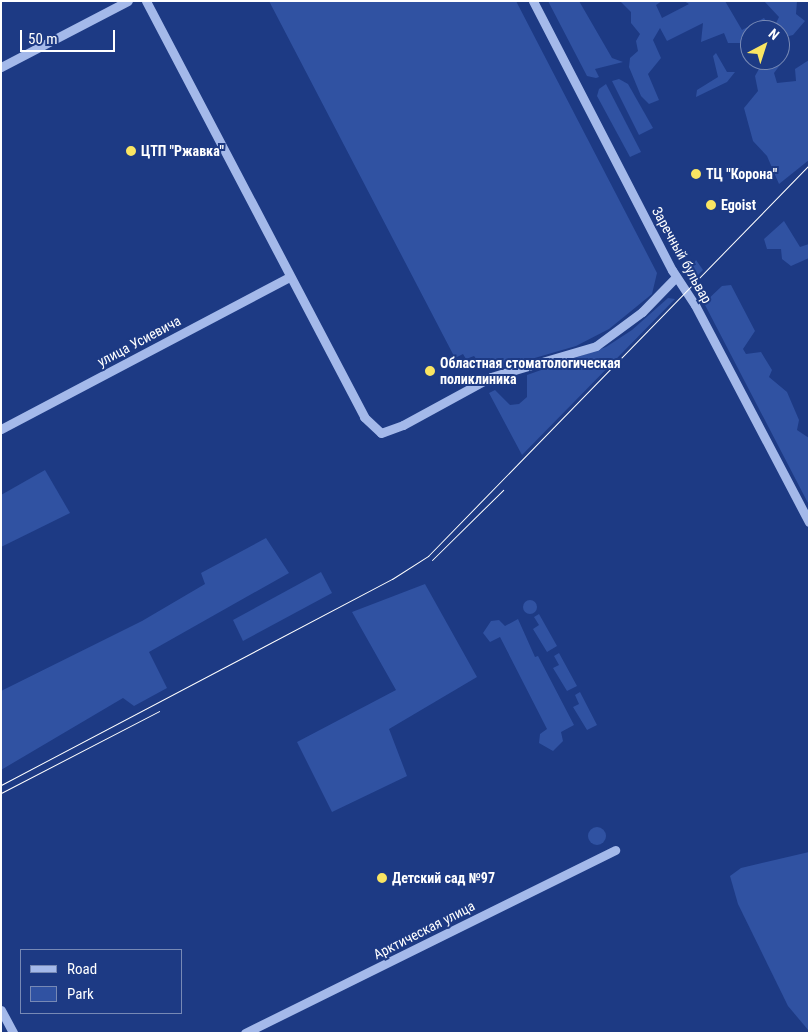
<!DOCTYPE html>
<html>
<head>
<meta charset="utf-8">
<style>
  body { margin:0 }
  #map { position:relative; width:810px; height:1034px; overflow:hidden; background:#1d3a84; font-family:"Roboto Condensed",sans-serif }
  div>[style] { position:absolute }
  [style*='--x'] { left:calc(var(--x)*1px); top:calc(var(--y)*1px); width:calc(var(--w)*1px); rotate:calc(var(--a)*1deg) }
  .green>* { inset:0; background:#3052a2 }
  .round { border-radius:50% }
  .minor>* { height:9px; margin:-4.5px; padding:0 4.5px; transform-origin:4.5px; border-radius:4.5px; background:#a4b9ea }
  .tram>* { height:1px; margin:-0.5px; padding:0 0.5px; transform-origin:0.5px; border-radius:0.5px; background:#fff }
  .dots>* { width:14px; height:14px; translate:-50% -50%; box-sizing:border-box; border:2px solid #1d3a84; border-radius:50% }
  span { translate:-50% -50%; white-space:nowrap; text-align:center; line-height:1.15; -webkit-text-stroke:4px #1d3a84; paint-order:stroke }
  .poi-label { font-size:14px; color:#fff; font-weight:700 }
  .left { translate:0 -50%; text-align:left }
  .street-label { font-size:14px; color:#fff }
  .frame { position:absolute; inset:0; border:2px solid #fff; pointer-events:none }
  .legend { position:absolute; left:20px; top:949px; width:162px; height:65px; box-sizing:border-box; background:#1d3a84; border:1px solid #7789b5; margin:0; padding:6px 9px; list-style:none; font-size:15px; color:#fff }
  .legend li { display:flex; align-items:center; gap:10px; height:25px }
  .legend b { width:25px; border:1px solid #7789b5 }
  .north { position:absolute; left:740px; top:20px; width:50px; height:50px; box-sizing:border-box; background:#1d3a84; border:1px solid #7789b5; border-radius:50%; rotate:40deg; font-size:14px; font-weight:700; line-height:20px; text-align:center; color:#fff }
  .north::after { content:''; display:block; margin:auto; width:18px; height:22px; background:#fae562; clip-path:polygon(50% 0,100% 100%,50% 72%,0 100%) }
  .scale { position:absolute; left:20px; top:30px; width:95px; height:22px; box-sizing:border-box; border:2px solid #fff; border-top:0; padding-left:6px; font-size:15px; line-height:18px; white-space:nowrap; color:#fff; -webkit-text-stroke:4px #1d3a84; paint-order:stroke }
</style>
</head>
<body>
<div id="map">
  <div class="green">
    <div style="clip-path:polygon(269px 1px,516px 1px,657px 273px,652px 294px,609px 329px,576px 346px,497px 369px,483px 368px,474px 356px,466px 359px,463px 354px,455px 358px)"></div>
    <div style="clip-path:polygon(548px 1px,579px 1px,612px 58px,623px 62px,595px 69px,599px 77px,596px 78px,587px 76px)"></div>
    <div style="clip-path:polygon(620px 1px,662px 1px,656px 5px,662px 18px,689px 4px,684px 1px,725px 1px,742px 30px,764px 18px,769px 25px,762px 30px,750px 30px,750px 38px,742px 43px,728px 43px,724px 33px,701px 42px,703px 23px,667px 41px,660px 28px,653px 40px,661px 58px,648px 74px,659px 100px,649px 104px,641px 96px,629px 67px,630px 58px,638px 51px,636px 41px,640px 34px,631px 23px,631px 12px)"></div>
    <div style="clip-path:polygon(764px 1px,797px 1px,796px 14px,805px 21px,793px 35px,781px 38px,780px 30px,774px 27px,779px 17px)"></div>
    <div style="clip-path:polygon(716px 53px,727px 72px,735px 72px,727px 82px,696px 97px,697px 90px,718px 77px,713px 56px)"></div>
    <div style="clip-path:polygon(764px 60px,778px 60px,780px 65px,774px 73px,777px 83px,796px 81px,795px 69px,809px 60px,809px 160px,779px 184px,767px 156px,753px 141px,744px 108px,758px 91px,755px 76px)"></div>
    <div style="clip-path:polygon(619px 79px,628px 84px,653px 128px,639px 135px,612px 81px)"></div>
    <div style="clip-path:polygon(606px 84px,641px 152px,630px 157px,597px 96px,599px 89px)"></div>
    <div style="clip-path:polygon(784px 221px,800px 247px,809px 244px,809px 258px,791px 266px,782px 259px,781px 249px,767px 249px,764px 239px)"></div>
    <div style="clip-path:polygon(696px 260px,703px 270px,693px 280px,689px 271px)"></div>
    <div style="clip-path:polygon(731px 285px,755px 331px,743px 349px,746px 354px,761px 352px,772px 370px,769px 377px,787px 392px,799px 420px,797px 430px,809px 438px,809px 505px,704px 303px,722px 286px)"></div>
    <div style="clip-path:polygon(668px 298px,675px 299px,522px 455px,489px 393px,495px 390px,510px 405px,519px 404px,527px 397px,527px 375px,606px 347px,632px 330px)"></div>
    <div style="clip-path:polygon(45px 470px,70px 513px,1px 547px,1px 495px)"></div>
    <div style="clip-path:polygon(266px 538px,289px 573px,149px 652px,167px 688px,134px 706px,123px 698px,1px 770px,1px 691px,142px 621px,205px 584px,201px 573px)"></div>
    <div style="clip-path:polygon(321px 572px,332px 593px,243px 641px,233px 620px)"></div>
    <div style="clip-path:polygon(425px 584px,477px 677px,389px 729px,407px 776px,332px 812px,297px 742px,396px 690px,352px 612px)"></div>
    <div class="round" style="left:523px;top:600px;width:14px;height:14px"></div>
    <div style="clip-path:polygon(539px 614px,557px 646px,547px 652px,533px 629px,539px 625px,534px 617px)"></div>
    <div style="clip-path:polygon(518px 619px,535px 657px,538px 656px,574px 725px,561px 732px,563px 741px,553px 751px,539px 743px,540px 734px,547px 729px,500px 637px,490px 642px,483px 633px,491px 621px,499px 620px,505px 626px)"></div>
    <div style="clip-path:polygon(559px 653px,577px 686px,567px 691px,553px 668px,559px 665px,554px 656px)"></div>
    <div style="clip-path:polygon(580px 692px,597px 725px,587px 730px,573px 707px,579px 704px,575px 695px)"></div>
    <div class="round" style="left:588px;top:827px;width:18px;height:18px"></div>
    <div style="clip-path:polygon(809px 852px,809px 1031px,788px 1006px,738px 904px,730px 876px,741px 868px)"></div>
  </div>
  <div class="minor">
    <div style="--x:146;--y:1;--w:470;--a:62.3"></div>
    <div style="--x:364;--y:417;--w:23;--a:43"></div>
    <div style="--x:381;--y:433;--w:23;--a:-20"></div>
    <div style="--x:403;--y:425;--w:100;--a:-28.6"></div>
    <div style="--x:491;--y:377;--w:109;--a:-16.4"></div>
    <div style="--x:596;--y:346;--w:57;--a:-36.5"></div>
    <div style="--x:642;--y:312;--w:49;--a:-45.8"></div>
    <div style="--x:533;--y:1;--w:303;--a:62.7"></div>
    <div style="--x:672;--y:270;--w:42;--a:56.7"></div>
    <div style="--x:695;--y:305;--w:245;--a:62.3"></div>
    <div style="--x:1;--y:67;--w:143;--a:-27.5"></div>
    <div style="--x:1;--y:429;--w:326;--a:-27.8"></div>
    <div style="--x:1;--y:1010;--w:26;--a:62"></div>
    <div style="--x:245;--y:1033;--w:413;--a:-26.3"></div>
  </div>
  <div class="tram">
    <div style="--x:432;--y:560;--w:100;--a:-44.6"></div>
    <div style="--x:1;--y:785;--w:442;--a:-27.8"></div>
    <div style="--x:392;--y:579;--w:43;--a:-32.6"></div>
    <div style="--x:428;--y:556;--w:546;--a:-45.74"></div>
    <div style="--x:1;--y:793;--w:178;--a:-27.4"></div>
  </div>
  <div class="dots">
    <div style="left:131px;top:151px;background:#fae562"></div>
    <div style="left:696px;top:174px;background:#fae562"></div>
    <div style="left:711px;top:205px;background:#fae562"></div>
    <div style="left:430px;top:371px;background:#fae562"></div>
    <div style="left:382px;top:878px;background:#fae562"></div>
  </div>
  <div class="poi-label">
    <span class="left" style="left:141px;top:151px">ЦТП "Ржавка"</span>
    <span class="left" style="left:706px;top:174px">ТЦ "Корона"</span>
    <span class="left" style="left:721px;top:205px">Egoist</span>
    <span class="left" style="left:440px;top:371px">Областная стоматологическая<br>поликлиника</span>
    <span class="left" style="left:392px;top:878px">Детский сад №97</span>
  </div>
  <div class="street-label">
    <span style="left:682px;top:255px;rotate:61deg">Заречный бульвар</span>
    <span style="left:139px;top:341px;rotate:-28deg">улица Усиевича</span>
    <span style="left:424px;top:930px;rotate:-27deg">Арктическая улица</span>
  </div>
  <div class="frame"></div>
  <ul class="legend">
  <li><b style="height:6px;background:#a4b9ea"></b>Road</li>
  <li><b style="height:14px;background:#3052a2"></b>Park</li>
  </ul>
  <div class="north">N</div>
  <div class="scale">50 m</div>
</div>
</body>
</html>
